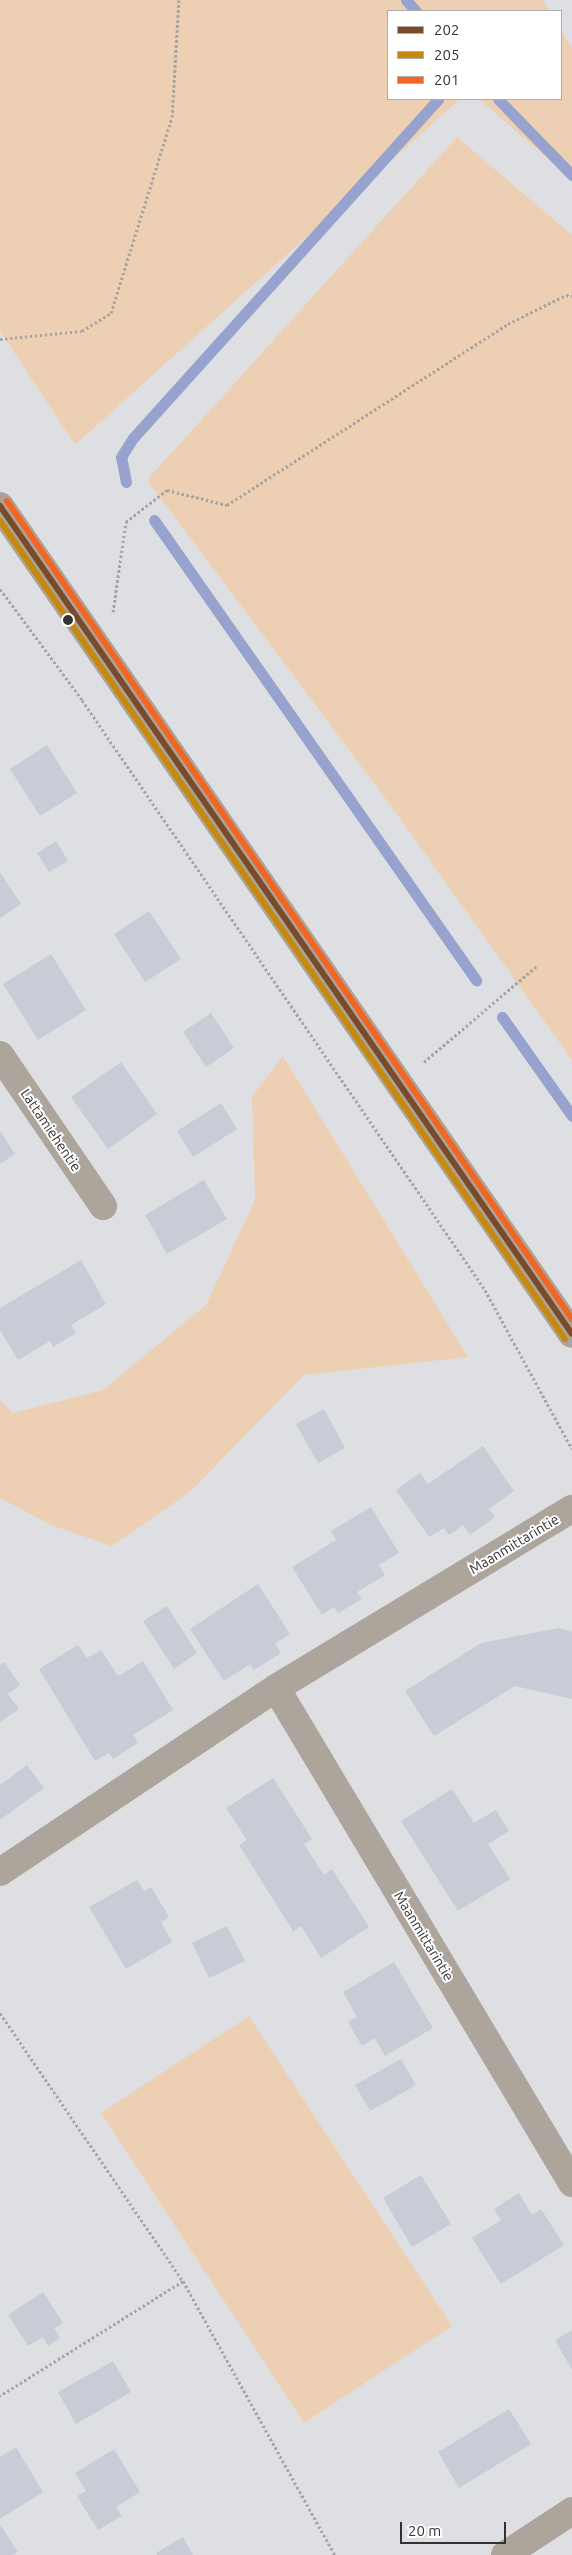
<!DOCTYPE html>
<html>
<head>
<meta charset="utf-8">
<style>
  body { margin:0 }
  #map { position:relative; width:572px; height:2555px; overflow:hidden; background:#dedfe2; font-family:Ubuntu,sans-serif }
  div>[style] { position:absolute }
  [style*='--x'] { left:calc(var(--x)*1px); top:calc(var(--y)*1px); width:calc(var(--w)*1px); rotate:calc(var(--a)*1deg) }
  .green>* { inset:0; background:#edd0b3 }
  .stream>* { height:11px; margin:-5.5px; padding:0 5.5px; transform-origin:5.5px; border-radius:5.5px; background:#97a2ce }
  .building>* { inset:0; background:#c8ccd7 }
  .path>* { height:3px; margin-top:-1.5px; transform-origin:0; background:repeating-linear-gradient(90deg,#aaa4a1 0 2.5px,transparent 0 5px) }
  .street>* { height:28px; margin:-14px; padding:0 14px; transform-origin:14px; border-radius:14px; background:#ada49b }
  .secondary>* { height:28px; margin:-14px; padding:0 14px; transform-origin:14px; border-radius:14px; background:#aba398 }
  .bus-1>* { height:6px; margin:-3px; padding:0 3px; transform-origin:3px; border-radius:3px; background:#7a4b2a }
  .bus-2>* { height:6px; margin:-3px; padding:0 3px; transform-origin:3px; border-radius:3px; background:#c6890d }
  .bus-3>* { height:6px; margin:-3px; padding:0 3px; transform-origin:3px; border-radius:3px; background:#f26522 }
  .dots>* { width:14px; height:14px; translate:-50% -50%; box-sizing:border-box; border:2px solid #fff; border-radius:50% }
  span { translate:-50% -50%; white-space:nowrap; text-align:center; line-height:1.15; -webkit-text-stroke:4px #fff; paint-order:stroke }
  .street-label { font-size:14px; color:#323235 }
  .legend { position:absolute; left:387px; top:10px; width:175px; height:90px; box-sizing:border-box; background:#fff; border:1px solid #adadae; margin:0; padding:6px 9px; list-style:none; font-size:15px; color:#323235 }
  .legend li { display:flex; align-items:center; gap:10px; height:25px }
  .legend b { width:25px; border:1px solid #adadae }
  .scale { position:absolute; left:400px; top:2522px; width:106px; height:22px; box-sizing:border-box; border:2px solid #323235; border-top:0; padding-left:6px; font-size:15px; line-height:18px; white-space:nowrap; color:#323235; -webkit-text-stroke:4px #fff; paint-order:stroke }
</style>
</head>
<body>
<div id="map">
  <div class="green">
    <div style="clip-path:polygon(0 0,543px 0,550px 11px,388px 11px,388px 99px,460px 99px,75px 445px,0 331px)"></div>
    <div style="clip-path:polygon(561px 30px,572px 48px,572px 180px,479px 99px,561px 99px)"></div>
    <div style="clip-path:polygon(457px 137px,572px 235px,572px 1060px,393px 809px,147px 480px)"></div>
    <div style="clip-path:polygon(283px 1056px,468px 1357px,304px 1375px,190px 1492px,112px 1546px,51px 1525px,0 1498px,0 1400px,13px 1413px,103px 1390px,206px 1305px,255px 1200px,252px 1096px)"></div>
    <div style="clip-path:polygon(249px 2016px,452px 2326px,304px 2423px,101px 2113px)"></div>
  </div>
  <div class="stream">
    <div style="--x:406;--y:0;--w:15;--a:48"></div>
    <div style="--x:498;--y:99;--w:106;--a:45.8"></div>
    <div style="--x:126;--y:482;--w:25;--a:-101"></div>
    <div style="--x:121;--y:457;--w:22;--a:-58"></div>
    <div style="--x:133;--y:438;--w:456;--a:-48"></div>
    <div style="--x:154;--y:520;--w:562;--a:55.01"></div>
    <div style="--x:502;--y:1017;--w:121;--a:54.7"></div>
  </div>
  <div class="building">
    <div style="clip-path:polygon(47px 745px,77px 793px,40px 816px,10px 769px)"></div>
    <div style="clip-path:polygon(56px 841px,68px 861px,49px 872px,37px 853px)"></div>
    <div style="clip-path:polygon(0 872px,21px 904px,0 918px)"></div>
    <div style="clip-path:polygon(149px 911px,181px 959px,145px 982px,114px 934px)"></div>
    <div style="clip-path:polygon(51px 954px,86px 1010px,38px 1040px,3px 984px)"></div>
    <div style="clip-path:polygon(211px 1013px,234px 1048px,206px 1067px,183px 1032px)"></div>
    <div style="clip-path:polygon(121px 1062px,157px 1114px,108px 1149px,71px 1097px)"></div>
    <div style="clip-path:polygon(221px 1103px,237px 1129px,193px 1157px,177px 1131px)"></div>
    <div style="clip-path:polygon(0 1131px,15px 1154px,0 1164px)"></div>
    <div style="clip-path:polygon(204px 1180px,227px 1219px,167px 1254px,145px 1215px)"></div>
    <div style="clip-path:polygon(81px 1260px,106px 1304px,71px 1325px,76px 1333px,53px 1347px,50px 1341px,18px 1360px,0 1330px,0 1308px)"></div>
    <div style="clip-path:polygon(324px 1409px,345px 1448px,318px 1463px,296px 1424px)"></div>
    <div style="clip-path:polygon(483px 1446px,514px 1491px,489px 1509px,495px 1517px,470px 1535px,463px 1525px,449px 1535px,444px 1528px,429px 1537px,396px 1490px,420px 1473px,428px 1484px)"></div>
    <div style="clip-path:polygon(371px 1507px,399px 1553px,379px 1565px,385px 1575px,357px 1592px,362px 1599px,338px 1613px,334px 1607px,322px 1615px,292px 1567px,336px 1540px,331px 1531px)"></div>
    <div style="clip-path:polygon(258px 1584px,290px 1634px,275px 1644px,281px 1653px,254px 1670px,250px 1664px,224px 1681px,190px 1629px)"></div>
    <div style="clip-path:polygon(167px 1606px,197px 1653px,174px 1669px,143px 1621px)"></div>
    <div style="clip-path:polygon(559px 1628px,572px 1632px,572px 1699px,515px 1686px,434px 1736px,405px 1691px,481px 1643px)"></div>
    <div style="clip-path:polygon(78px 1645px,87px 1658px,101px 1650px,118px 1676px,143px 1661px,173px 1710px,133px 1735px,138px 1743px,113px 1759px,109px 1753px,95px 1761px,39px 1669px)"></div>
    <div style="clip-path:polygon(4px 1662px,20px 1685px,8px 1694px,19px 1709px,0 1722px,0 1665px)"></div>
    <div style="clip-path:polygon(27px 1765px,44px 1788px,0 1820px,0 1785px)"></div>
    <div style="clip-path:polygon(273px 1778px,312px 1839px,304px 1844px,324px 1875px,332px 1869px,369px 1927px,321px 1958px,301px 1926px,293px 1931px,239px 1845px,247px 1840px,226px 1808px)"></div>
    <div style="clip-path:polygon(452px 1789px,474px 1823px,496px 1810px,509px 1831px,488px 1844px,510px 1879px,458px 1911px,401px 1821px)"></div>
    <div style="clip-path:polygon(137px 1880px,144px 1891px,151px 1887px,169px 1917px,161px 1922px,172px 1942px,126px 1969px,89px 1907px)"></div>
    <div style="clip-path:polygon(227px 1926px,245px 1961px,209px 1978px,192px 1943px)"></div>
    <div style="clip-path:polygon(394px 1962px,433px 2028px,385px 2056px,375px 2038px,362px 2046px,348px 2022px,357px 2017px,343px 1992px)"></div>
    <div style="clip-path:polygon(401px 2059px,416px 2085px,370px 2111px,355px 2085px)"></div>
    <div style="clip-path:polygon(421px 2175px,451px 2224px,412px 2247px,383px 2198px)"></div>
    <div style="clip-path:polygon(519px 2193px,532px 2215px,541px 2209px,564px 2245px,501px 2284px,472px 2238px,501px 2220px,494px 2209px)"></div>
    <div style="clip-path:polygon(43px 2292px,63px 2323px,54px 2328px,60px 2338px,48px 2346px,43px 2337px,28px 2346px,8px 2315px)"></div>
    <div style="clip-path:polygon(572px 2330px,572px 2370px,555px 2340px)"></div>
    <div style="clip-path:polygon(113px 2361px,131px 2392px,76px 2424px,58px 2392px)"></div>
    <div style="clip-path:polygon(509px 2409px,531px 2444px,459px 2488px,438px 2452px)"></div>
    <div style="clip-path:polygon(16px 2447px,43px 2492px,0 2519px,0 2457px)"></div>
    <div style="clip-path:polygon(114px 2449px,140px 2492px,116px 2507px,122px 2516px,98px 2530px,77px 2496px,86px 2491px,75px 2473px)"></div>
    <div style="clip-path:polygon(0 2524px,18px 2552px,13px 2555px,0 2555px)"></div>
    <div style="clip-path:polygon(183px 2537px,193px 2555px,157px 2555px,156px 2553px)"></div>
  </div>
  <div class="path">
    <div style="--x:0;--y:339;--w:82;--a:-5.6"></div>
    <div style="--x:82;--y:331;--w:34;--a:-32"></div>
    <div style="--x:111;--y:313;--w:205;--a:-72.7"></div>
    <div style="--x:172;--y:117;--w:117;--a:-86.6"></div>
    <div style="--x:0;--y:589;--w:138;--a:53.5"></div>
    <div style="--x:82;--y:700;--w:714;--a:55.66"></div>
    <div style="--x:485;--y:1290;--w:181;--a:61.3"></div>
    <div style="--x:113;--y:612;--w:91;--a:-81.8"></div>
    <div style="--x:126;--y:522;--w:52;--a:-38"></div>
    <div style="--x:167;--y:490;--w:62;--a:14"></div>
    <div style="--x:227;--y:505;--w:334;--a:-32.8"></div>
    <div style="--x:508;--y:324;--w:65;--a:-26.6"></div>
    <div style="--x:566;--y:295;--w:6;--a:9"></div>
    <div style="--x:424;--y:1062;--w:150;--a:-40.4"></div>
    <div style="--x:0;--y:2013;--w:325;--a:55.7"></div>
    <div style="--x:183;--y:2281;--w:216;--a:147.9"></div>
    <div style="--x:183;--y:2281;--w:313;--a:61"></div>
  </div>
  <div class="street">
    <div style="--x:0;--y:1055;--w:183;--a:55.7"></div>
    <div style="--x:276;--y:1688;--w:577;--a:59.12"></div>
    <div style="--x:0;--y:1872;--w:332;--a:-33.7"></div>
    <div style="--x:276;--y:1688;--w:346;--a:-31.2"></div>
    <div style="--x:505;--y:2555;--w:80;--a:-33.3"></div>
  </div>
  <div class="secondary">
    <div style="--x:0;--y:506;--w:1006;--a:55.36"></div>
  </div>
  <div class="bus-1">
    <div style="--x:0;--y:506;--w:1006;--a:55.36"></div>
  </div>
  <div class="bus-2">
    <div style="--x:0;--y:521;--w:994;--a:55.37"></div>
  </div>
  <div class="bus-3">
    <div style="--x:7;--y:501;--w:994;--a:55.37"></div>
  </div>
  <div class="dots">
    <div style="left:68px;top:620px;background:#323235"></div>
  </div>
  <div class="street-label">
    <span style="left:51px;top:1130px;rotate:56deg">Lattamiehentie</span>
    <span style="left:514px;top:1544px;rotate:-31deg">Maanmittarintie</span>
    <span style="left:424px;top:1936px;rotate:59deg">Maanmittarintie</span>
  </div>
  <ul class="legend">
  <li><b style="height:6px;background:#7a4b2a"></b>202</li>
  <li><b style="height:6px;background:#c6890d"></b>205</li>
  <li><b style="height:6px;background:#f26522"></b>201</li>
  </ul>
  <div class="scale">20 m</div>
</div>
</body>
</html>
